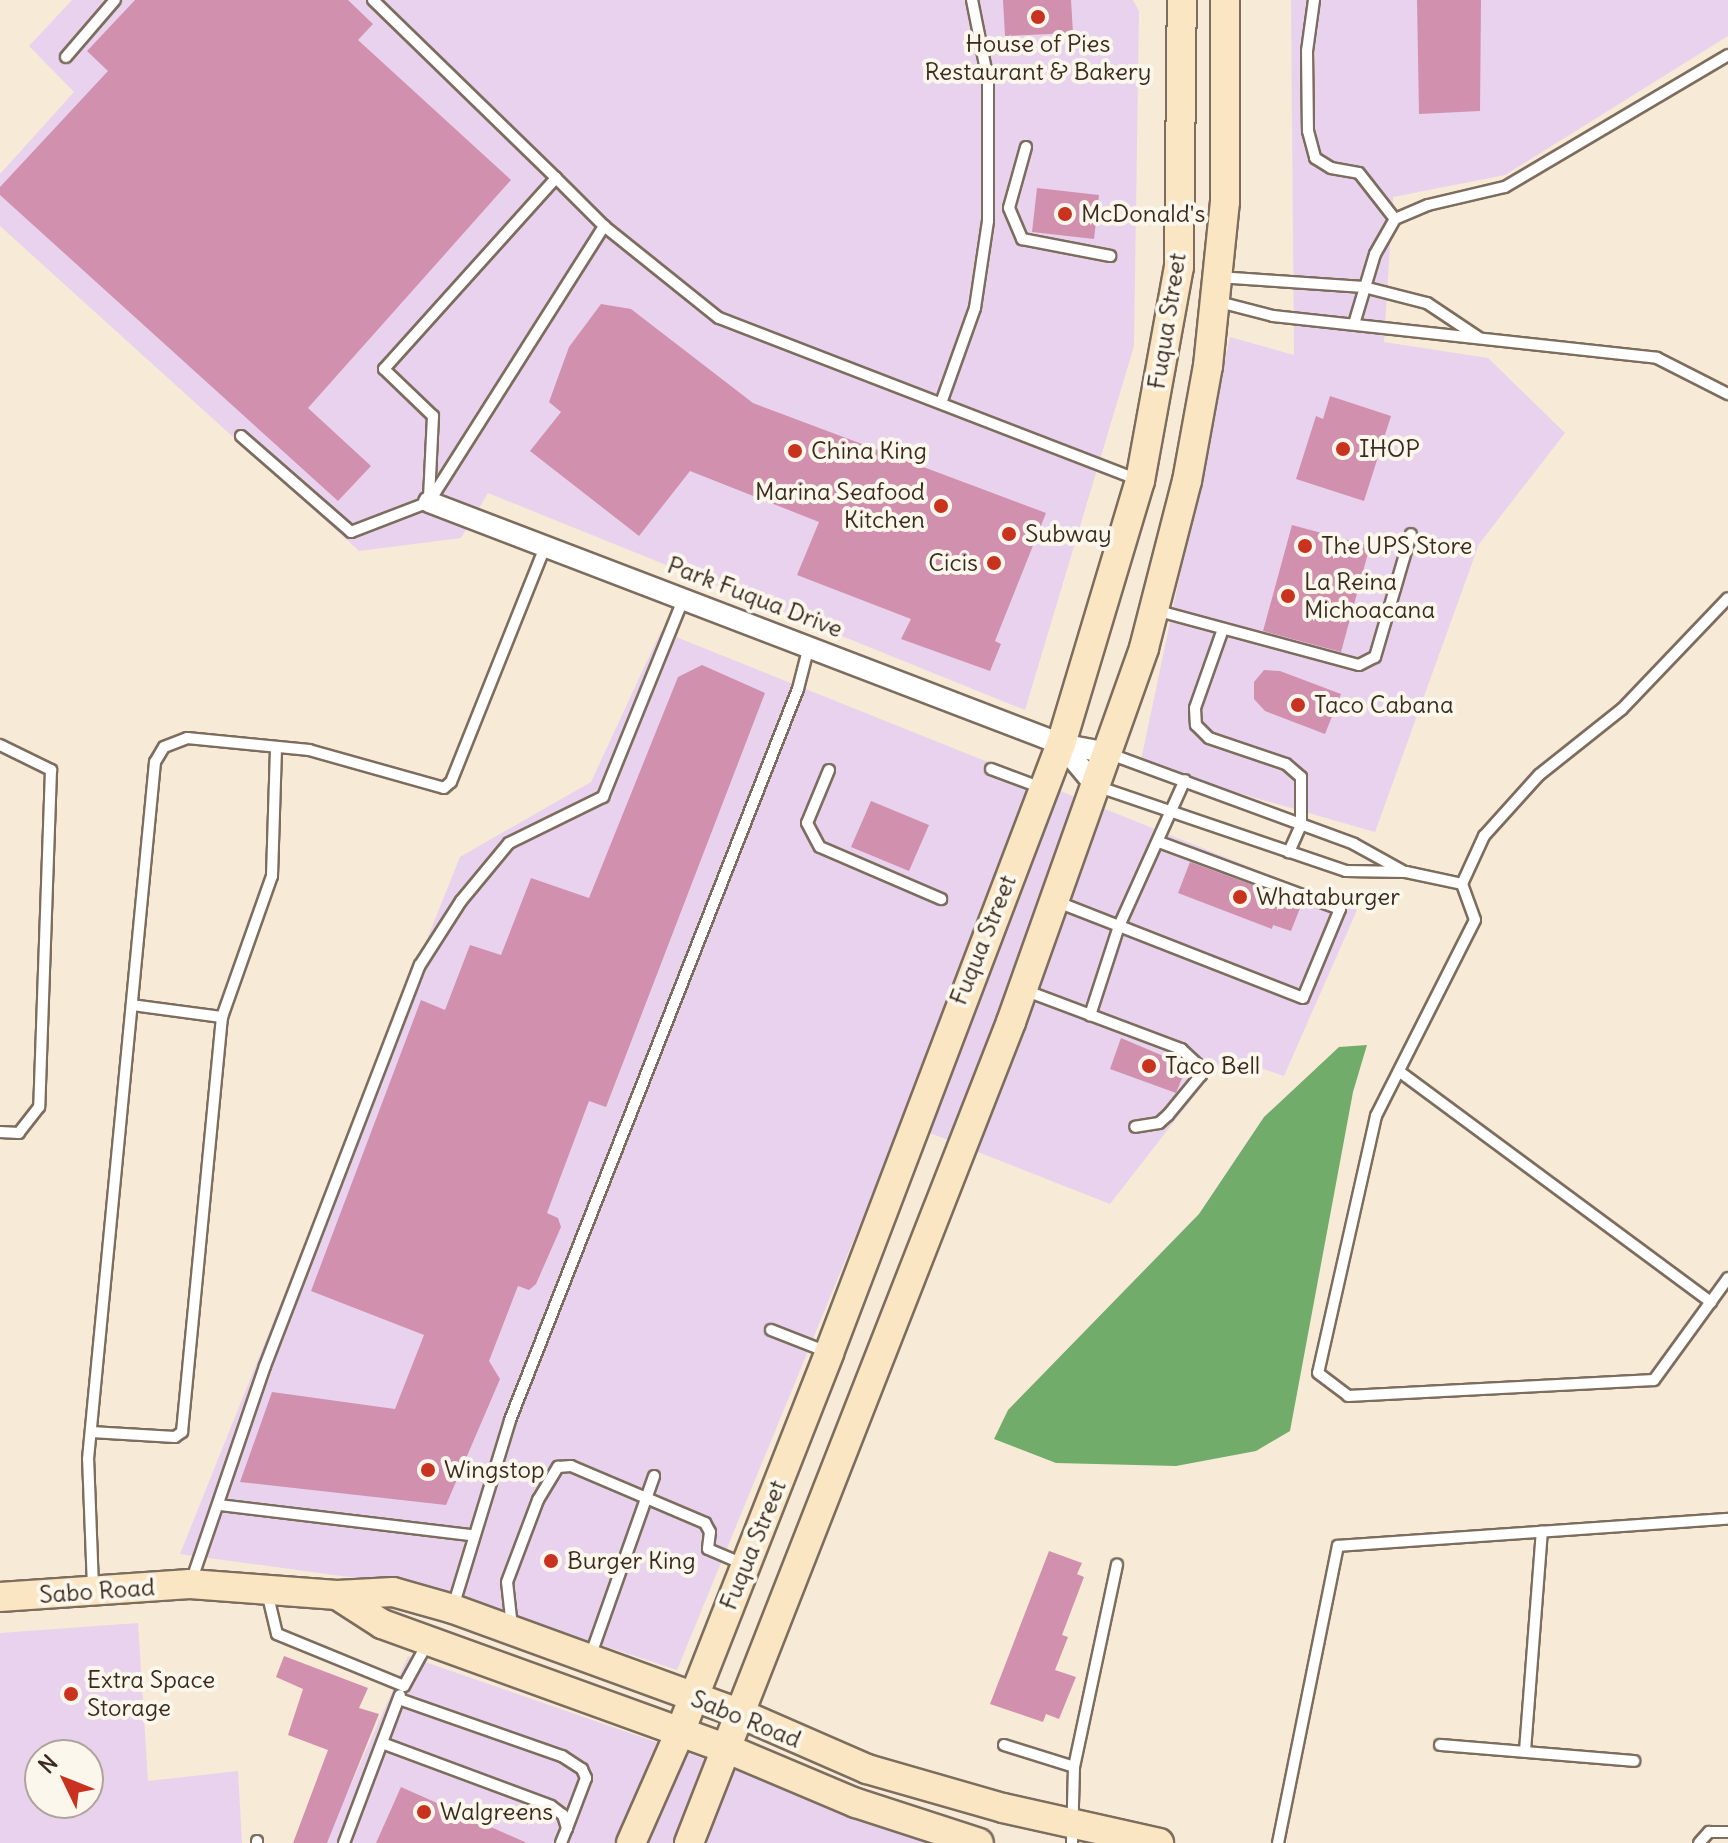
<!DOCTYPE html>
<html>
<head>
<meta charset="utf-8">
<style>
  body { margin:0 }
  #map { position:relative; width:1728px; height:1843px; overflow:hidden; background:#f7ead6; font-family:Delius,sans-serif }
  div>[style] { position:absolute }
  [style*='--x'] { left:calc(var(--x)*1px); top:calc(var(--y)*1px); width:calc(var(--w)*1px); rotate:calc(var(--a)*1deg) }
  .built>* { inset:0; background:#e9d2ed }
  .forest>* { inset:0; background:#72ac6b }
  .building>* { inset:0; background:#d191ae }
  .roads { filter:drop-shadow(2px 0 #7d6d5e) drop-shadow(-2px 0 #7d6d5e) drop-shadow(0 2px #7d6d5e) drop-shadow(0 -2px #7d6d5e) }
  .lane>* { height:10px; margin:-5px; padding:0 5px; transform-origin:5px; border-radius:5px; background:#fff }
  .street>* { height:20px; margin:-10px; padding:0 10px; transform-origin:10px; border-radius:10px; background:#fff }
  .secondary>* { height:28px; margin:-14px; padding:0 14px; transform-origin:14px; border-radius:14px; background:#fbe6c3 }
  .dots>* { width:22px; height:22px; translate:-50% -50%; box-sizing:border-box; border:4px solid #fbf7ec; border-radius:50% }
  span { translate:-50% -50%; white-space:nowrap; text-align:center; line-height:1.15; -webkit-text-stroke:8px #fbf7ec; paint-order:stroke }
  .poi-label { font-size:24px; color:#3b2a1e }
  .left { translate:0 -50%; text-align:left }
  .right { translate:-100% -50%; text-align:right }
  .street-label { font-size:24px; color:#3b2a1e }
  .north { position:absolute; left:24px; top:1739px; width:80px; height:80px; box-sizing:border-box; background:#fbf7ec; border:2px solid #aea59a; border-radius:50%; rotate:313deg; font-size:22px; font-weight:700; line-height:32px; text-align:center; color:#3b2a1e }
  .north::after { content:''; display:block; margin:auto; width:28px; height:36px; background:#c8321e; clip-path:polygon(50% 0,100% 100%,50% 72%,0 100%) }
</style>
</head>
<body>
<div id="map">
  <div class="built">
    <div style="clip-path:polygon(72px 0,1133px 0,1139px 11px,1134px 346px,1025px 710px,488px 493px,461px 538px,359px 551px,0 226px,0 174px,74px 92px,29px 46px)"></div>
    <div style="clip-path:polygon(1291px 0,1728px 0,1728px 36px,1505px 175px,1393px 197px,1384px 342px,1488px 358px,1565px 433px,1479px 544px,1375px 832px,1140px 765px,1230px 337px,1294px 355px)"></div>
    <div style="clip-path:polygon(661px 631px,1357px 910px,1284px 1076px,1225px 1056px,1110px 1204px,902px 1122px,677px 1670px,429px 1588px,180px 1554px,460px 857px,591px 782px)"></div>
    <div style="clip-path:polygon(evenodd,138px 1623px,148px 1781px,238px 1771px,242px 1843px,0 1843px,0 1633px,138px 1623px,40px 1755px,88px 1755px,88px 1803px,40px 1803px,40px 1755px)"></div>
    <div style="clip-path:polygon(408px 1656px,946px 1843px,325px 1843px)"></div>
  </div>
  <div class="forest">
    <div style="clip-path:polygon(1367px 1045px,1353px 1092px,1290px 1431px,1256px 1451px,1176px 1466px,1056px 1463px,994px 1439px,1008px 1410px,1199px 1214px,1264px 1117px,1339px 1047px)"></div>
  </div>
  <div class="building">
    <div style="clip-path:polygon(135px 0,348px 0,373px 24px,358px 40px,511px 180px,308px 408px,371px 466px,338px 501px,0 195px,0 187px,108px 71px,87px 51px)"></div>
    <div style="clip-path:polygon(1003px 0,1071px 0,1073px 33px,1005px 36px)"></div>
    <div style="clip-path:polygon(1417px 0,1481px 0,1480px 111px,1419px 114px)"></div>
    <div style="clip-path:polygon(1037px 188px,1099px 195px,1094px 239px,1032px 232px)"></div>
    <div style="clip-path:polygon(601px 304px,631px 309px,753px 403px,1046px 513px,995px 641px,1001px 644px,990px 671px,901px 639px,911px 619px,797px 575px,819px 522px,690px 471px,639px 536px,530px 451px,561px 412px,549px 402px,569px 347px)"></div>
    <div style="clip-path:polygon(1330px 396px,1391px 416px,1364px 501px,1296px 479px,1316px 416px,1323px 419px)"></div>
    <div style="clip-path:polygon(1292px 525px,1370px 546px,1341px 652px,1263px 631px)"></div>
    <div style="clip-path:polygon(702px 665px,765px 693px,606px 1107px,589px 1101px,547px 1213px,558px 1218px,561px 1227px,536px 1284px,529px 1290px,518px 1286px,489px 1361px,500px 1379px,446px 1505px,240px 1482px,272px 1392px,395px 1409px,424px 1335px,311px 1291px,421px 1000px,445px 1010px,470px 945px,501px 955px,531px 878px,589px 898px,678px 677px)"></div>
    <div style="clip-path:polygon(1264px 670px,1280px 671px,1341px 694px,1325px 734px,1265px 711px,1254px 699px,1254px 682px)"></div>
    <div style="clip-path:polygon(871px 801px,929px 825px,909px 871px,851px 847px)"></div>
    <div style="clip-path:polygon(1190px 862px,1302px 903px,1291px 931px,1273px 925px,1272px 929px,1178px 893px)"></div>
    <div style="clip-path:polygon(1121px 1038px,1187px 1066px,1176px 1093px,1110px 1069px)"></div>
    <div style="clip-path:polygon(1049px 1551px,1082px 1563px,1077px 1574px,1084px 1577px,1062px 1635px,1068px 1637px,1055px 1670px,1076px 1677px,1059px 1719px,1046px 1714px,1043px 1722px,990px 1704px)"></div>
    <div style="clip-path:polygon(284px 1656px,368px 1688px,359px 1708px,379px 1714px,327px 1843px,293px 1843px,328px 1750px,288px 1735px,303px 1689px,276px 1677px)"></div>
    <div style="clip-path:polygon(401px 1787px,527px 1843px,376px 1843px)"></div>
  </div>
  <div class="roads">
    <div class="lane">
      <div style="--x:373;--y:0;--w:255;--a:44.2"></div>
      <div style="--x:556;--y:178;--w:257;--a:132"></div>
      <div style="--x:384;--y:369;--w:68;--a:43.8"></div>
      <div style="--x:433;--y:416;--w:82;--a:92.8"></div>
      <div style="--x:1314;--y:0;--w:51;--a:97.8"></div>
      <div style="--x:1307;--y:51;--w:80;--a:89.3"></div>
      <div style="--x:1308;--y:131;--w:28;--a:75"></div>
      <div style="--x:1315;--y:158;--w:19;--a:32"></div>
      <div style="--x:1331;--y:168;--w:28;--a:10"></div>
      <div style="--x:1359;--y:173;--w:58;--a:52"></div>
      <div style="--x:66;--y:57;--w:75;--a:-49.3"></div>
      <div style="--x:1026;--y:147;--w:63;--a:105.6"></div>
      <div style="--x:1009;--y:208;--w:34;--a:67"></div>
      <div style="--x:1022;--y:239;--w:90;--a:10.9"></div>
      <div style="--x:556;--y:178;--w:68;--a:45"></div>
      <div style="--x:1218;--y:277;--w:146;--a:3.9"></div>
      <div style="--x:1364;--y:287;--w:65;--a:14.3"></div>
      <div style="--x:1427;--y:303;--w:61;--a:33.7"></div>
      <div style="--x:1219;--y:302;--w:56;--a:14.5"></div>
      <div style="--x:1273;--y:316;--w:386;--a:6.2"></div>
      <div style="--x:1657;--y:358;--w:80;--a:26.9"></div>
      <div style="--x:1354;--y:324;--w:73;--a:-73.3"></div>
      <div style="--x:1375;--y:254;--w:40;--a:-60.3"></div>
      <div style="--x:1395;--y:219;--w:36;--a:-23"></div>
      <div style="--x:1428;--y:205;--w:79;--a:-13.2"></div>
      <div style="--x:1505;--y:187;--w:259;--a:-30.6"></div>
      <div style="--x:941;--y:403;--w:101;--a:-70.3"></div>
      <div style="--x:975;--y:308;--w:88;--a:-81.5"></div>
      <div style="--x:988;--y:221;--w:141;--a:-90"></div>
      <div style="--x:988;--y:80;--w:82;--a:-101.3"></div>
      <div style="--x:241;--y:436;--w:146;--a:41.1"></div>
      <div style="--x:351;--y:532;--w:84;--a:-21"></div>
      <div style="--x:429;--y:502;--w:327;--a:-57.6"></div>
      <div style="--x:604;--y:226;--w:147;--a:38.7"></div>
      <div style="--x:719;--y:318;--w:450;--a:21.1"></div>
      <div style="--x:1155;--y:610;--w:211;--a:15.1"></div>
      <div style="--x:1359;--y:665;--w:18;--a:-27"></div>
      <div style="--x:1375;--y:657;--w:128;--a:-73.7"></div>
      <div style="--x:1223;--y:629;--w:84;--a:109.5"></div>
      <div style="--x:1195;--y:708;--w:17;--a:87"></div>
      <div style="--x:1196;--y:725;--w:18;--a:45"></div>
      <div style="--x:1209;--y:738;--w:81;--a:18.7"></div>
      <div style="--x:1286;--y:764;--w:20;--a:41"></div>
      <div style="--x:1301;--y:777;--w:48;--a:90"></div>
      <div style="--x:1301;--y:825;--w:30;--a:114"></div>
      <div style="--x:0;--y:745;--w:57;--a:26.1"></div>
      <div style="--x:51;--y:770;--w:337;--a:92"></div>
      <div style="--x:39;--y:1107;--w:33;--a:128"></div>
      <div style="--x:19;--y:1133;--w:19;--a:-177"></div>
      <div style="--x:1110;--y:754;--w:260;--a:20.2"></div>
      <div style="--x:1354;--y:844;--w:56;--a:28.9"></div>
      <div style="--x:991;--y:769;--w:54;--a:20.4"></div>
      <div style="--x:829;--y:770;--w:57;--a:112.5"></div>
      <div style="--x:807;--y:823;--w:27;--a:62"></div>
      <div style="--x:820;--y:847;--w:132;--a:23.3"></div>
      <div style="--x:1096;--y:786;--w:264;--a:18.8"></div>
      <div style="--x:1346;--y:871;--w:60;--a:1"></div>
      <div style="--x:1406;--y:872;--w:57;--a:12.1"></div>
      <div style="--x:1462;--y:884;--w:38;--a:70"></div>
      <div style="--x:1475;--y:920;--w:220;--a:116.8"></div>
      <div style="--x:1376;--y:1116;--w:263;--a:102.7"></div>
      <div style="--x:1318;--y:1373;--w:38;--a:37"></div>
      <div style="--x:1348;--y:1396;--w:306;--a:-3"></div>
      <div style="--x:1654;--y:1380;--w:126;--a:-54"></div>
      <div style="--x:1159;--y:842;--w:193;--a:20.3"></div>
      <div style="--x:1340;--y:909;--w:96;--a:112.6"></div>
      <div style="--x:1303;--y:998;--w:198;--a:-158.6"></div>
      <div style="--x:1119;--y:926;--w:160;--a:-65.7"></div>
      <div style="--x:1462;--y:884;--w:53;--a:-65.4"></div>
      <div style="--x:1484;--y:836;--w:82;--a:-48"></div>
      <div style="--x:1539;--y:775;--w:106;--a:-38.5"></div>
      <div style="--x:1622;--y:709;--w:153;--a:-46.3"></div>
      <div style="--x:1055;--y:901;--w:69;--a:21.3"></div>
      <div style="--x:1119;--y:926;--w:94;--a:108"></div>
      <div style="--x:1024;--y:990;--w:168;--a:20.6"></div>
      <div style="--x:1181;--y:1049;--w:22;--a:43"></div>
      <div style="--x:1197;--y:1064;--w:12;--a:70"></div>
      <div style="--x:1201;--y:1075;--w:52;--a:129.5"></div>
      <div style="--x:1168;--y:1115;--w:12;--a:138"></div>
      <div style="--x:1159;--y:1123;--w:24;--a:171"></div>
      <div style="--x:132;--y:1005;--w:91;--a:7.6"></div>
      <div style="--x:1400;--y:1072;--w:387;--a:36.5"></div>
      <div style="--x:771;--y:1330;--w:60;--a:21.4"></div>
      <div style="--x:91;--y:1432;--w:84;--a:3.4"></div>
      <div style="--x:175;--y:1437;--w:9;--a:-36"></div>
      <div style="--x:182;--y:1432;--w:417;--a:-84.5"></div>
      <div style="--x:222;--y:1017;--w:150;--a:-70.5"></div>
      <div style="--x:272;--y:876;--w:129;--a:-88.2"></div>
      <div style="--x:219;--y:1505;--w:254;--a:6.8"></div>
      <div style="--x:191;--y:1582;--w:228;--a:-71.1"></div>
      <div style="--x:265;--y:1366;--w:430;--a:-68.9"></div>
      <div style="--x:420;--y:965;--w:76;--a:-57.4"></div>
      <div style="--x:461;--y:901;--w:75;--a:-50.4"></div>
      <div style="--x:509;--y:843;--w:105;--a:-26.1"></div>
      <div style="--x:603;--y:797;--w:215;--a:-67.9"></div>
      <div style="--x:93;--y:1587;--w:128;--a:-92.2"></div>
      <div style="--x:88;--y:1459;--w:700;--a:-84.51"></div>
      <div style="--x:155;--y:762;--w:17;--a:-59"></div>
      <div style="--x:164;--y:747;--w:25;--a:-21"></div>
      <div style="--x:187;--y:738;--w:123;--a:5.6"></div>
      <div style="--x:309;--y:750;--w:140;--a:15.7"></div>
      <div style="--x:444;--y:788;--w:9;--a:-41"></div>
      <div style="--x:451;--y:782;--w:255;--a:-68.2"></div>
      <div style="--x:267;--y:1592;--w:43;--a:76.6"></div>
      <div style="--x:277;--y:1634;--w:137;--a:22.3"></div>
      <div style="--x:404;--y:1686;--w:48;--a:-61.3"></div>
      <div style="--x:453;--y:1607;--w:195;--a:-73"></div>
      <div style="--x:510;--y:1420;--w:786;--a:-68.5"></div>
      <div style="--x:798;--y:689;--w:44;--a:-75.7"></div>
      <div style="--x:512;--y:1627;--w:45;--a:-96.3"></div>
      <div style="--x:507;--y:1582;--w:88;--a:-69.3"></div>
      <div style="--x:538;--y:1500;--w:39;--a:-59"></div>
      <div style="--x:558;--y:1467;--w:13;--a:-4"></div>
      <div style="--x:571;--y:1466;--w:146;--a:23"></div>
      <div style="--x:705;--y:1523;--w:10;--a:61"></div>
      <div style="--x:710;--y:1532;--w:17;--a:97"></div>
      <div style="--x:708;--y:1549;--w:38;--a:23"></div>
      <div style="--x:590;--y:1657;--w:192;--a:-70.5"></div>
      <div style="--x:399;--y:1699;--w:173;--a:19.3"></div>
      <div style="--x:562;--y:1756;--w:24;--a:33"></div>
      <div style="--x:582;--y:1769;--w:10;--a:66"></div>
      <div style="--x:586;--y:1778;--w:53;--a:110.8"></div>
      <div style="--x:382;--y:1743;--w:180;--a:20.4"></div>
      <div style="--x:551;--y:1806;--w:15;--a:37"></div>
      <div style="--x:563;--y:1815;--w:14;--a:73"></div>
      <div style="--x:567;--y:1828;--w:16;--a:112"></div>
      <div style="--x:1004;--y:1745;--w:73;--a:17.4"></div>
      <div style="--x:1440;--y:1745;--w:195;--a:4.7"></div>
      <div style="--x:1525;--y:1751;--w:220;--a:-85.6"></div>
      <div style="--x:257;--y:1841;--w:2;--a:90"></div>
      <div style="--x:344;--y:1843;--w:158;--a:-69.3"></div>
      <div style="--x:1072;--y:1843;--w:76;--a:-88.5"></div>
      <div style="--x:1074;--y:1767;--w:207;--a:-78"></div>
      <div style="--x:1278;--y:1843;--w:303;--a:-78.6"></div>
      <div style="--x:1338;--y:1546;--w:391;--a:-4"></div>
      <div style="--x:1699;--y:1843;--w:15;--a:-48"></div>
      <div style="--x:1709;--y:1832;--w:19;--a:0"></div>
    </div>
    <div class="street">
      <div style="--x:429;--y:502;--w:677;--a:20.95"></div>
      <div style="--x:1061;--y:744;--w:48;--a:10.8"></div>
      <div style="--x:1061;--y:744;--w:55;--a:50.2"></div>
    </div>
    <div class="secondary">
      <div style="--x:337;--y:1595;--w:54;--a:32.8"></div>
      <div style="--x:382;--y:1624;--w:368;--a:19.9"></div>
      <div style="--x:728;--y:1749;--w:139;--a:22.9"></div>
      <div style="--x:856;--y:1803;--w:129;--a:18"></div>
      <div style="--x:0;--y:1597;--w:190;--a:-3.9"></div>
      <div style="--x:190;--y:1584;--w:147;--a:4.3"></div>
      <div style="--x:337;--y:1595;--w:56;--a:-3.1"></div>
      <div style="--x:393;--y:1592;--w:62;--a:15.8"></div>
      <div style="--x:453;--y:1609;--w:307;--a:20"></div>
      <div style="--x:741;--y:1714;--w:137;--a:23.6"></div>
      <div style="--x:867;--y:1769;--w:141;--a:16"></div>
      <div style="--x:1003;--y:1808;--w:160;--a:12.6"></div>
      <div style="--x:631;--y:1843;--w:121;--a:-66.2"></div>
      <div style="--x:680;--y:1732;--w:407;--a:-68.5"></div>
      <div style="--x:829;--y:1353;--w:652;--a:-69.15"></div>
      <div style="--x:1061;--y:744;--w:275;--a:-73.3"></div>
      <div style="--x:1140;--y:481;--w:218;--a:-79.7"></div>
      <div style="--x:1179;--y:267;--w:267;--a:-89.4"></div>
      <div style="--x:689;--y:1843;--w:882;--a:-68.58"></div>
      <div style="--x:1011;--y:1022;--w:397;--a:-70.4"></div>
      <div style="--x:1144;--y:648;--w:172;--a:-75.6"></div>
      <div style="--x:1187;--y:481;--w:117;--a:-79.7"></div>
      <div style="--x:1208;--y:366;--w:165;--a:-84.1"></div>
      <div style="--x:1225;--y:202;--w:202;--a:-90"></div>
    </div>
  </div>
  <div class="dots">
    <div style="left:1038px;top:17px;background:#c8321e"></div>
    <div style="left:1065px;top:214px;background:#c8321e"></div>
    <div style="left:1343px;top:449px;background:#c8321e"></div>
    <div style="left:795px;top:451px;background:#c8321e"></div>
    <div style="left:941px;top:506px;background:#c8321e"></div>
    <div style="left:1009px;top:534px;background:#c8321e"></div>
    <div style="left:1305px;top:546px;background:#c8321e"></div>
    <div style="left:994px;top:563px;background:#c8321e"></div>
    <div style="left:1288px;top:596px;background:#c8321e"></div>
    <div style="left:1298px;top:705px;background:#c8321e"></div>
    <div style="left:1240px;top:897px;background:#c8321e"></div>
    <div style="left:1149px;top:1066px;background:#c8321e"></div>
    <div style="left:428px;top:1470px;background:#c8321e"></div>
    <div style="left:551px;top:1561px;background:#c8321e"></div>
    <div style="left:71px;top:1694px;background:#c8321e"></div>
    <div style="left:424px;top:1812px;background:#c8321e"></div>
  </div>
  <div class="poi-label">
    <span style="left:1038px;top:58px">House of Pies<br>Restaurant &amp; Bakery</span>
    <span class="left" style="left:1081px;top:214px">McDonald's</span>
    <span class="left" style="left:1359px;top:449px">IHOP</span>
    <span class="left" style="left:811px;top:451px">China King</span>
    <span class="right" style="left:925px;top:506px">Marina Seafood<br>Kitchen</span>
    <span class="left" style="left:1025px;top:534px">Subway</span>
    <span class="left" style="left:1321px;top:546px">The UPS Store</span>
    <span class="right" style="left:978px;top:563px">Cicis</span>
    <span class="left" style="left:1304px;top:596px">La Reina<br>Michoacana</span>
    <span class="left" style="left:1314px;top:705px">Taco Cabana</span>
    <span class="left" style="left:1256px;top:897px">Whataburger</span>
    <span class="left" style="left:1165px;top:1066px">Taco Bell</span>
    <span class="left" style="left:444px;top:1470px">Wingstop</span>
    <span class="left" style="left:567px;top:1561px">Burger King</span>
    <span class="left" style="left:87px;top:1694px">Extra Space<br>Storage</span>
    <span class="left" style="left:440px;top:1812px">Walgreens</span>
  </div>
  <div class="street-label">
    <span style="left:1167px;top:321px;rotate:-81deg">Fuqua Street</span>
    <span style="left:755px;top:597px;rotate:21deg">Park Fuqua Drive</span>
    <span style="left:983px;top:940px;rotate:-68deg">Fuqua Street</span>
    <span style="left:753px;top:1545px;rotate:-68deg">Fuqua Street</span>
    <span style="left:97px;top:1591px;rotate:-4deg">Sabo Road</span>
    <span style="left:746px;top:1719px;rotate:22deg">Sabo Road</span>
  </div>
  <div class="north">N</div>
</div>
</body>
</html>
